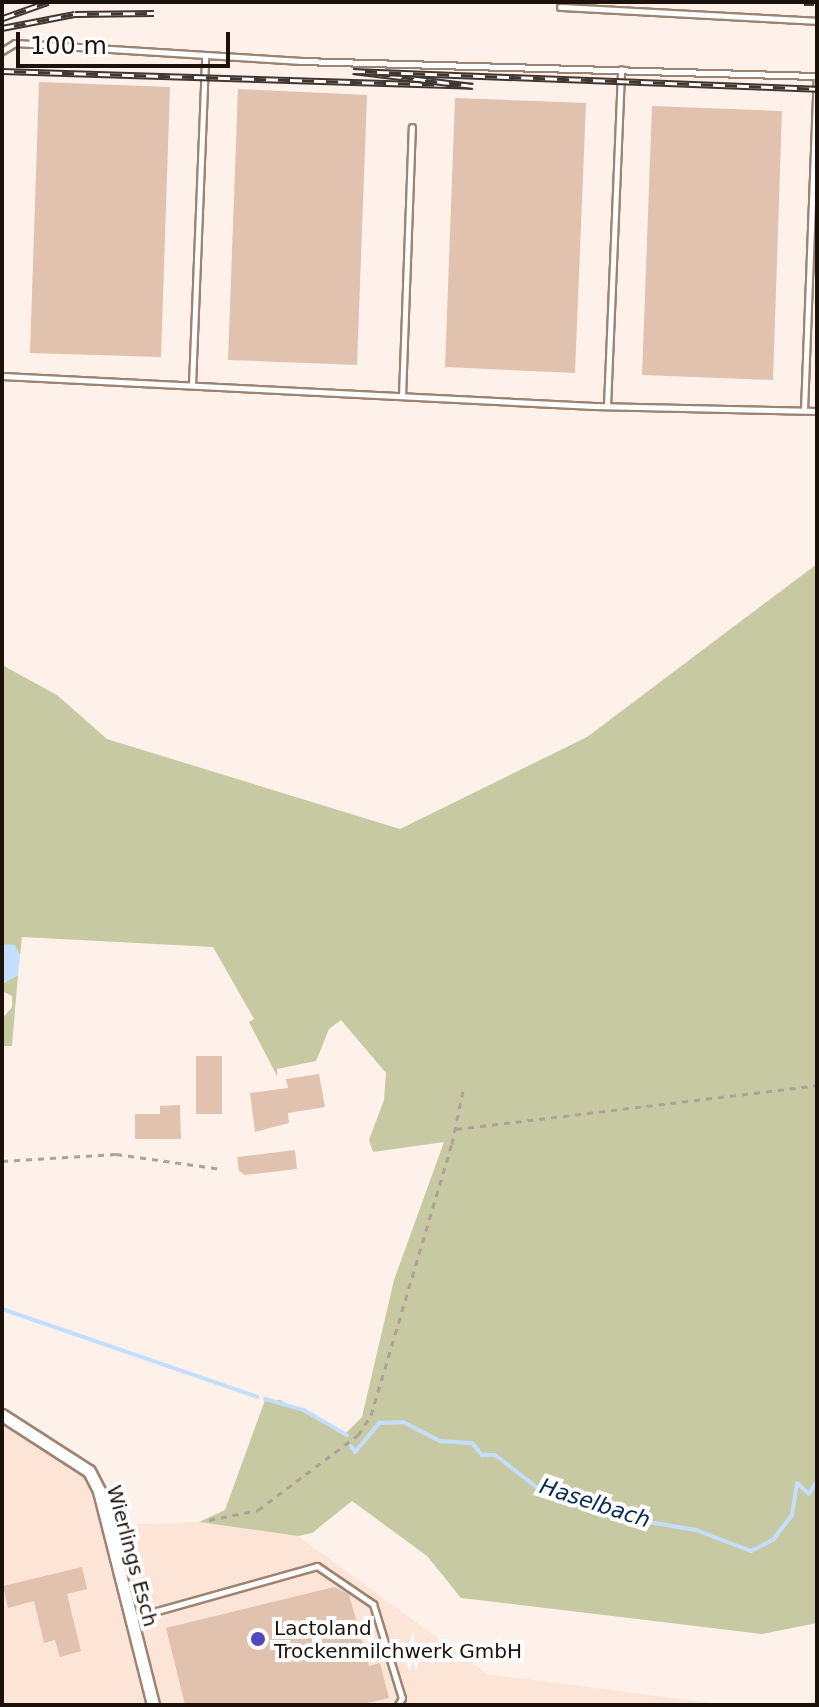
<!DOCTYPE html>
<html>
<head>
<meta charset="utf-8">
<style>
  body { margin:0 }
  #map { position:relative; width:819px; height:1707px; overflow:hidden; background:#fef1e9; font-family:"DejaVu Sans",sans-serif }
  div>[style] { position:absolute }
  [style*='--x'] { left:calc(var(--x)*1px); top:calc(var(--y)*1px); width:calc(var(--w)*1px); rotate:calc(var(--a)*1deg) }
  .built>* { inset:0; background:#fce5d7 }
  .forest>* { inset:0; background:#c6c9a2 }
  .water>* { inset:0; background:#c4defe }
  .stream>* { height:4px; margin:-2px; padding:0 2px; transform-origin:2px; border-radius:2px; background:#c4defe }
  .building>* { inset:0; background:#e1c2af }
  .path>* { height:3px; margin-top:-1.5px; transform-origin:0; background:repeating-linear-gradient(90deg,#ada199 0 6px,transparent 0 12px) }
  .roads { filter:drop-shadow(2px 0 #9f8372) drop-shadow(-2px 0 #9f8372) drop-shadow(0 2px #9f8372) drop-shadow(0 -2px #9f8372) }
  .lane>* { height:5px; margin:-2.5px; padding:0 2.5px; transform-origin:2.5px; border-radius:2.5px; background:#fff }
  .street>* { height:11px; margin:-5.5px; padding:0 5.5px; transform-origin:5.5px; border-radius:5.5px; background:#fff }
  .rail>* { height:7px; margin-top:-3.5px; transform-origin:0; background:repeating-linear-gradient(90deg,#fff 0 12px,#423730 0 24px); box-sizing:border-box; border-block:2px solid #423730 }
  .dots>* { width:22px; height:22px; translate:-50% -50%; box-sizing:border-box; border:4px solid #fff; border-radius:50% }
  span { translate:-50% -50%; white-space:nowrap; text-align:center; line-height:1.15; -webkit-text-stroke:8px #fff; paint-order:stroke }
  .street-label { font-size:20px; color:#1d120b }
  .poi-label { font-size:20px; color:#1d120b }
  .left { translate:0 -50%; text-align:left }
  .water-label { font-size:22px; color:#072c53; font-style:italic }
  .frame { position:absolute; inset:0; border:4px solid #1d120b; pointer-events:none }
  .scale { position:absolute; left:16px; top:32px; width:214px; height:36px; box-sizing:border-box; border:4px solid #1d120b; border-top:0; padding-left:10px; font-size:24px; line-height:28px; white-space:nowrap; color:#1d120b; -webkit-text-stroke:6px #fff; paint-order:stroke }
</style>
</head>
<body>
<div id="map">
  <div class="built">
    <div style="clip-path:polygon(2px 1406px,92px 1464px,112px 1525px,199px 1522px,298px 1536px,487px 1674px,727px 1705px,2px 1705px)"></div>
  </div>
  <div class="forest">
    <div style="clip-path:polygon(817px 564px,817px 1623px,762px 1634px,461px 1598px,427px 1556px,352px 1501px,312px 1533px,298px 1536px,199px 1522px,225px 1510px,265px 1400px,280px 1400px,345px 1434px,362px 1417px,394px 1280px,444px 1142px,373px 1152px,369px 1140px,384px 1100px,386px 1073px,341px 1020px,329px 1029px,316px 1061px,277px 1069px,277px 1076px,249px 1022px,254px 1019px,213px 947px,22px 937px,20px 955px,2px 944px,2px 665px,57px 695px,107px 739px,400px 829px,587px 737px)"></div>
    <div style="clip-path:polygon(18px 975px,12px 1046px,2px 1046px,2px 1019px,12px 1007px,12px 996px,2px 991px,2px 984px)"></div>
  </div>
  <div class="water">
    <div style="clip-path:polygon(2px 944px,15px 945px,20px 955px,18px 975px,2px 984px)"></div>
  </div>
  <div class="stream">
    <div style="--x:2;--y:1309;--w:270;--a:19"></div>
    <div style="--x:265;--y:1399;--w:41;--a:15.8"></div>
    <div style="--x:304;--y:1410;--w:50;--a:30.2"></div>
    <div style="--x:351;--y:1446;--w:7;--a:56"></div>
    <div style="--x:355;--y:1452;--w:38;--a:-50"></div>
    <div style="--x:379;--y:1423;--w:24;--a:-2"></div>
    <div style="--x:403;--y:1422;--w:42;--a:27.2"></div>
    <div style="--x:440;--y:1441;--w:32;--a:4"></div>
    <div style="--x:472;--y:1443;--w:16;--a:50"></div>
    <div style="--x:482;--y:1455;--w:13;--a:0"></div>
    <div style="--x:495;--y:1455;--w:56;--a:37.7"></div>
    <div style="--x:539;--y:1489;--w:97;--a:18.1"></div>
    <div style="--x:631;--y:1519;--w:66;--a:9.6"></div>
    <div style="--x:696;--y:1530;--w:59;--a:20.9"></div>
    <div style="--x:751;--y:1551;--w:25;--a:-27"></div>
    <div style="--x:773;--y:1540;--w:31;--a:-53"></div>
    <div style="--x:792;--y:1515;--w:32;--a:-81"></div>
    <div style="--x:797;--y:1483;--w:16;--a:43"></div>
    <div style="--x:809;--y:1494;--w:15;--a:-58"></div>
  </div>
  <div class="building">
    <div style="clip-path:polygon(39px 82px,170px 87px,161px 357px,30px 353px)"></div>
    <div style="clip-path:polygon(238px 89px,367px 95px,357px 365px,228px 360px)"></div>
    <div style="clip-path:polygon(455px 98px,586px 103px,575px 373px,445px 367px)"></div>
    <div style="clip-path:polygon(652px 106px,782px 111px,773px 380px,642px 375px)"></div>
    <div style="clip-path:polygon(196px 1056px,222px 1056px,222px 1114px,196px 1114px)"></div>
    <div style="clip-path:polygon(319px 1074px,325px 1107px,288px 1113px,289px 1123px,255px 1132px,250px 1093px,288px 1088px,286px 1079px)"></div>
    <div style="clip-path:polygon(180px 1105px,181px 1139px,135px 1139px,135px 1114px,160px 1114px,160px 1106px)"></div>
    <div style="clip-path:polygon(295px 1150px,297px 1169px,245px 1175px,239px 1171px,237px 1157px)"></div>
    <div style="clip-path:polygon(82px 1567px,87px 1589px,67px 1594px,81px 1651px,60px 1657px,55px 1640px,44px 1643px,34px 1601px,8px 1608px,3px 1586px)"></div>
    <div style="clip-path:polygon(334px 1587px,349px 1594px,369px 1666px,380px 1663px,389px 1698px,359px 1705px,185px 1705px,166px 1628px)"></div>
  </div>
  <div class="path">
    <div style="--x:456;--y:1129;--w:364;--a:-6.9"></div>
    <div style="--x:2;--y:1161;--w:114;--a:-3.5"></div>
    <div style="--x:116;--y:1154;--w:107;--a:8.1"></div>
    <div style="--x:209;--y:1520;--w:50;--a:-11.5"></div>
    <div style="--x:258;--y:1510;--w:125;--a:-36.9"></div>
    <div style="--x:358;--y:1435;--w:24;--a:-57"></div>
    <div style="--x:371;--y:1415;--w:283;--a:-73.4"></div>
    <div style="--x:452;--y:1144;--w:59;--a:-78.3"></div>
  </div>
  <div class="roads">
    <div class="lane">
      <div style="--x:560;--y:7;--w:257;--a:3.1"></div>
      <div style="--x:2;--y:51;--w:15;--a:-32"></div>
      <div style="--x:15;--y:43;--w:287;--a:3.6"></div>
      <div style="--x:301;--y:61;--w:516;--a:1.67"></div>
      <div style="--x:2;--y:376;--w:593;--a:2.9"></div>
      <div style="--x:594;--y:406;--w:223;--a:1.3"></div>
      <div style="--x:192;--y:385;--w:330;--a:-87.7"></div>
      <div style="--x:402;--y:396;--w:269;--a:-87.9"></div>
      <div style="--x:607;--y:406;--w:337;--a:-87.6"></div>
      <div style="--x:804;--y:410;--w:334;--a:-87.8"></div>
      <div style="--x:132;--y:1618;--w:192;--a:-15.7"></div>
      <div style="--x:317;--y:1566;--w:68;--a:34.2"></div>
      <div style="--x:373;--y:1604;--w:98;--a:72.9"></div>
      <div style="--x:402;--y:1698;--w:8;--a:120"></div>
    </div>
    <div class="street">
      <div style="--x:2;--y:1415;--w:103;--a:32.8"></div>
      <div style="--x:89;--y:1471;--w:22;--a:63"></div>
      <div style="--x:99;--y:1491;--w:221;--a:75.8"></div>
    </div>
  </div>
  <div class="rail">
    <div style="--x:804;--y:2;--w:10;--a:0"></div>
    <div style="--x:3;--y:18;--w:48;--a:-19.6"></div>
    <div style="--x:2;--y:28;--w:74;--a:-10.9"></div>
    <div style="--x:75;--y:14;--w:79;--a:-0.7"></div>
    <div style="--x:2;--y:71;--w:471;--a:1.8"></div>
    <div style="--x:473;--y:86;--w:121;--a:-172.9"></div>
    <div style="--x:353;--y:71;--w:464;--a:2.2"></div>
  </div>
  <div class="dots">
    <div style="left:258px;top:1639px;background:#5148bf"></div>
  </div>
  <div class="street-label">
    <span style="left:132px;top:1556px;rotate:75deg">Wierlings Esch</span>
  </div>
  <div class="poi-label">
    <span class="left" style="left:274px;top:1640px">Lactoland<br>Trockenmilchwerk GmbH</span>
  </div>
  <div class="water-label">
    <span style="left:595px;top:1503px;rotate:18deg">Haselbach</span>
  </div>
  <div class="frame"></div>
  <div class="scale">100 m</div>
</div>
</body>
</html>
